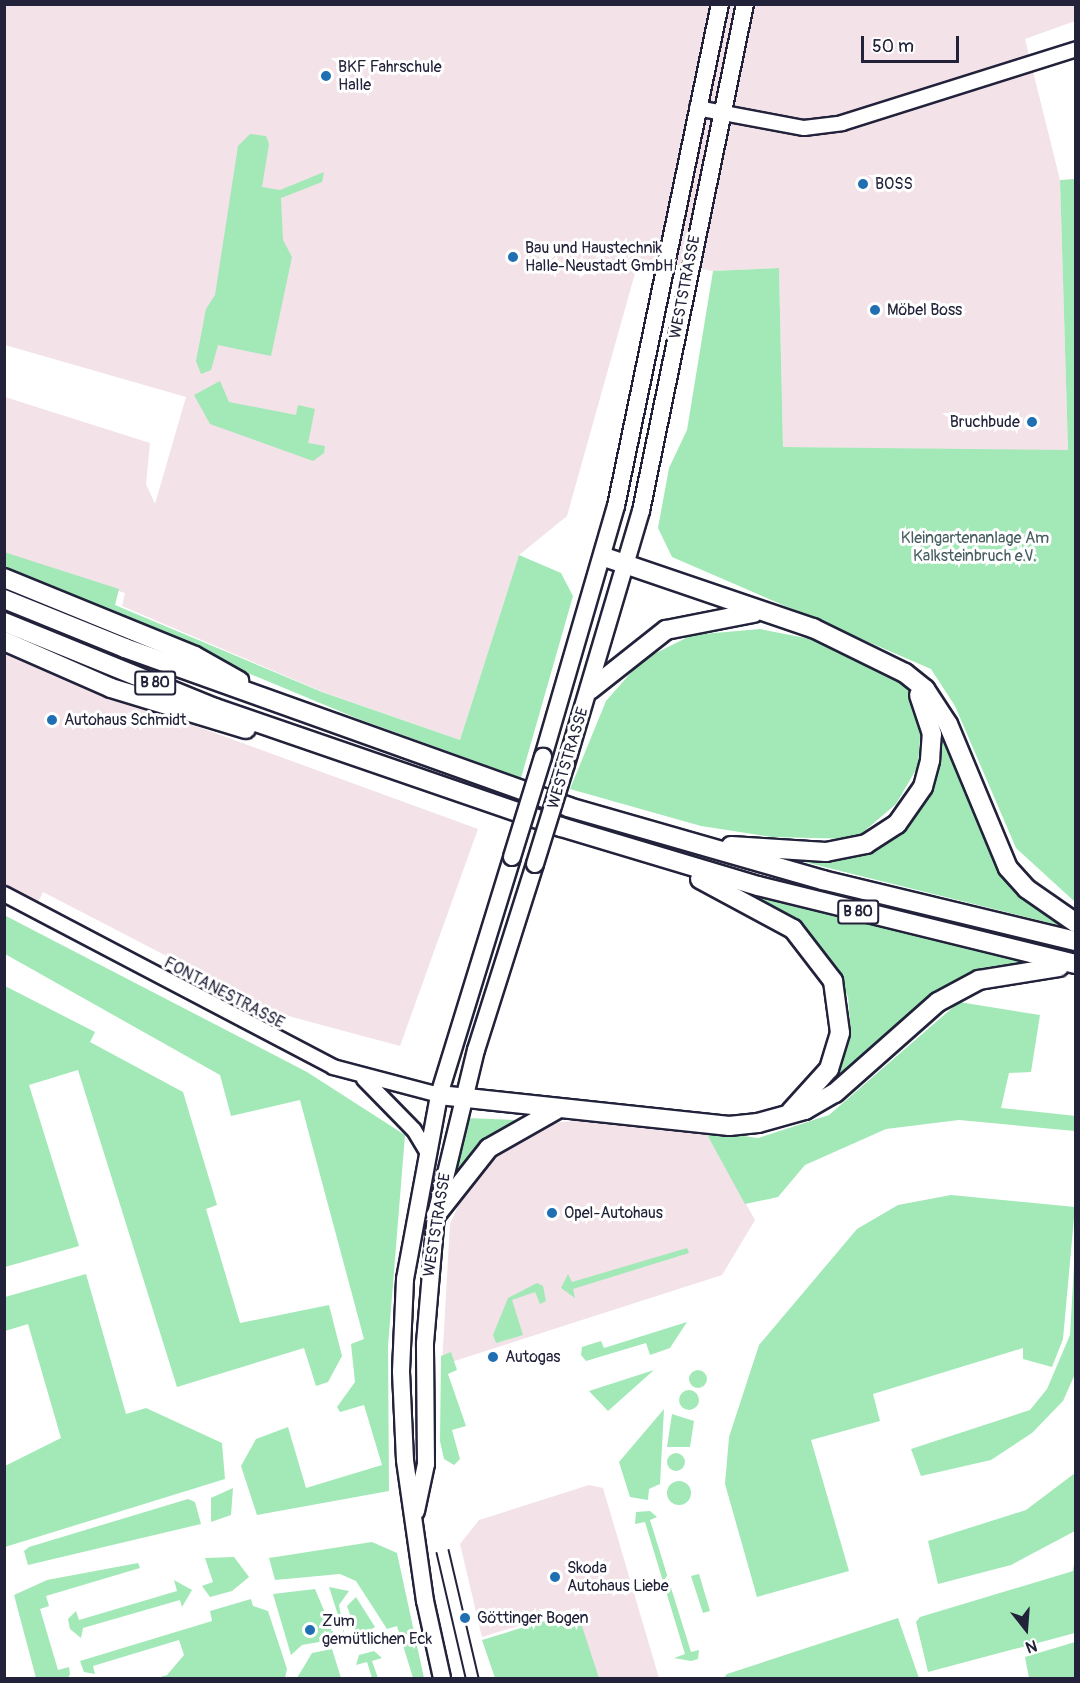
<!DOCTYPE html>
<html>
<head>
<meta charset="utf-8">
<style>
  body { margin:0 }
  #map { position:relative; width:1080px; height:1683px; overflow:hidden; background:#fff; font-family:Pangolin,sans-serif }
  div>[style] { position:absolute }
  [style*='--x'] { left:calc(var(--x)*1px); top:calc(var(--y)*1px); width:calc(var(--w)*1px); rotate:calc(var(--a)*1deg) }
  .built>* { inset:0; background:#f3e2e8 }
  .green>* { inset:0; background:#a2e9b7 }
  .round { border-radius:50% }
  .roads { filter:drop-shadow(2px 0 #22223b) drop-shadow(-2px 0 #22223b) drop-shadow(0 2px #22223b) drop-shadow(0 -2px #22223b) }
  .tertiary>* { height:14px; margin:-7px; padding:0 7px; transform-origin:7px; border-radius:7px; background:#fff }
  .secondary>* { height:16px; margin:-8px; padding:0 8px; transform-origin:8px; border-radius:8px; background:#fff }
  .trunk>* { height:18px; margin:-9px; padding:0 9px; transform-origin:9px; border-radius:9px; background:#fff }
  .tram>* { height:1.5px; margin:-0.75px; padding:0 0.75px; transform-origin:0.75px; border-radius:0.75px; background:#22223b }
  .bridges { filter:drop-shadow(2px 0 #22223b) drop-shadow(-2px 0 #22223b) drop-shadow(0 2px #22223b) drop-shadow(0 -2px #22223b) }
  .secondary-bridge>* { height:16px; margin:-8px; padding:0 8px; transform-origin:8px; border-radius:8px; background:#fff }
  .dots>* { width:16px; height:16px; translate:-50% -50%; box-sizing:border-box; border:3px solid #fff; border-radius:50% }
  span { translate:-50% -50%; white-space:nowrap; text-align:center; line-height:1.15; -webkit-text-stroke:6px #fff; paint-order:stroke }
  .shield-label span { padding:2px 4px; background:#fff; border:2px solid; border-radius:4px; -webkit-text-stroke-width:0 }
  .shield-label { font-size:15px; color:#22223b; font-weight:700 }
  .poi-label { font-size:16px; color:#22223b }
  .left { translate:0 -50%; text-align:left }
  .right { translate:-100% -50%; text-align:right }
  .street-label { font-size:16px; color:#22223b }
  .park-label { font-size:16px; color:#485e60 }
  .frame { position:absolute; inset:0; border:6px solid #22223b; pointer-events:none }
  .north { position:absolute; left:996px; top:1599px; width:60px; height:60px; -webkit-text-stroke:4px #fff; paint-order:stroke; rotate:163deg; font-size:16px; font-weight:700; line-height:24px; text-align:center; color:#22223b }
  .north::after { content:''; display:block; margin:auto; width:21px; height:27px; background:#22223b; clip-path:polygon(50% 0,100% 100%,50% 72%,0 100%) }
  .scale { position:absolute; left:861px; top:36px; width:98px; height:27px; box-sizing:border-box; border:3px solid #22223b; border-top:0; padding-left:8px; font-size:18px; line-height:21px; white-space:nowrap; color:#22223b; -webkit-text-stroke:4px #fff; paint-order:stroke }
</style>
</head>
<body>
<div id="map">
  <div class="built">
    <div style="clip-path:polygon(4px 5px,1075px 5px,1075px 21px,1025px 39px,1060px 180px,1068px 451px,783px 447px,779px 268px,713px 271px,639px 259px,567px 516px,519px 555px,460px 740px,323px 692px,122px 606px,125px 593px,5px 555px,5px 397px,150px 443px,146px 484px,155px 504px,186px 397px,5px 345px)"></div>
    <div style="clip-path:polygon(4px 641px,108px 694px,478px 829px,400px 1046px,277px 1013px,43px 892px,34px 910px,5px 894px)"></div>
    <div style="clip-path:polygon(612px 1119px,705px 1131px,755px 1220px,722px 1275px,442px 1365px,450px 1224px,468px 1185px,512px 1141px,560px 1122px)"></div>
    <div style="clip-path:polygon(589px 1485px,603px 1488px,659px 1678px,598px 1678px,575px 1608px,482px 1637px,460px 1544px,479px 1520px)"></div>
  </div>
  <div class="green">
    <div style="clip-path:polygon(250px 134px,266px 136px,269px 144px,262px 187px,280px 190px,324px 172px,322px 182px,281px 198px,283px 240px,292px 257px,271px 356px,218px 345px,211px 370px,201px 374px,196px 361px,206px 309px,215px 295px,238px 146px)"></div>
    <div style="clip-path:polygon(1075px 179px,1076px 179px,1075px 902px,1016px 848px,955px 706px,931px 669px,672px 557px,658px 528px,669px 468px,687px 430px,713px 271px,779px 268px,783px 447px,1068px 450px,1060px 180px)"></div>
    <div style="clip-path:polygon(220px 381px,229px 402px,296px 415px,298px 405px,315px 409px,308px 443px,325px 446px,324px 453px,313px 461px,210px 424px,194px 395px)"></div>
    <div style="clip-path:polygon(4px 552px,119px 589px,115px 605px,322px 692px,460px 740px,519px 555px,561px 573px,573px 596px,521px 778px,356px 718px,5px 572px)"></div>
    <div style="clip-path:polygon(760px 629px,846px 646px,904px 681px,921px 725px,918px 766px,896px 804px,855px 839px,772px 837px,701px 826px,570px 789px,606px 701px,642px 660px,692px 635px)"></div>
    <div style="clip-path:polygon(937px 715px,1001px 865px,1074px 929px,776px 855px,872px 848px,901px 832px,921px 801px)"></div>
    <div style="clip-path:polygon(731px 885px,1028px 962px,976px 973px,815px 1098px,838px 1067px,851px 1035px,848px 997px,834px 968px)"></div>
    <div style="clip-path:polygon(4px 915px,307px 1072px,405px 1135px,388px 1346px,389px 1491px,257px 1515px,241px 1466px,256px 1439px,288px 1427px,306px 1488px,382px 1465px,364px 1405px,340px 1412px,337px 1407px,355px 1382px,351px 1344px,364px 1339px,300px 1100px,231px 1116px,220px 1075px,5px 954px)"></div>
    <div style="clip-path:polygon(5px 986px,95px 1032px,90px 1042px,183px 1092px,217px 1205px,206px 1209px,240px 1323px,329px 1305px,342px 1356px,328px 1382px,316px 1386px,304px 1348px,177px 1387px,78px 1070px,29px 1085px,79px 1246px,5px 1267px)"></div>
    <div style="clip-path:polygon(959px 1002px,1040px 1015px,1031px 1072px,1009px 1073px,1001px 1108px,1076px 1116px,1075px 1131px,959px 1120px,886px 1129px,805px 1165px,778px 1197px,745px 1204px,705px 1131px,758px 1138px,829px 1115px)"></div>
    <div style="clip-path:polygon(467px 1118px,517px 1120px,453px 1180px,451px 1176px)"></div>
    <div style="clip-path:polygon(951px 1195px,1075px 1207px,1063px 1339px,1052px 1367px,1023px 1359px,1023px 1348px,873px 1394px,880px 1421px,811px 1440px,849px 1571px,757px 1597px,725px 1484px,729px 1437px,759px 1345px,857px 1229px,898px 1205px)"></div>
    <div style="clip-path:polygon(687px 1248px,689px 1253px,573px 1289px,575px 1298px,561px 1288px,568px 1274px,572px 1282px)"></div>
    <div style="clip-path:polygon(1075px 1248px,1075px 1374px,1063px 1401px,1032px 1433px,991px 1460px,921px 1476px,911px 1449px,1030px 1410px,1047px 1389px,1070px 1335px)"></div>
    <div style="clip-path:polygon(86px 1274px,126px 1414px,146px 1408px,222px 1443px,225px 1479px,5px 1547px,5px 1466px,61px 1438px,28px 1324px,5px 1331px,5px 1297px)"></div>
    <div style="clip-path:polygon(537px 1283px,543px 1286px,546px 1301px,540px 1304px,535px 1292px,512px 1300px,523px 1335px,496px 1343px,493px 1335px,508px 1298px)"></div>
    <div style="clip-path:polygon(687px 1322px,670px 1348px,650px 1355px,646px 1343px,586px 1361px,581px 1355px,582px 1347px,601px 1341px,604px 1348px)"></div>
    <div style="clip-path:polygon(451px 1352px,457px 1370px,448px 1374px,466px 1426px,452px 1430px,460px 1459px,454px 1465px,444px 1459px,440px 1441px,441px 1356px)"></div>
    <div class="round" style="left:689px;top:1370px;width:18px;height:18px"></div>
    <div style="clip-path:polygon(654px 1370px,608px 1411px,589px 1391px)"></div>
    <div class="round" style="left:679px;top:1390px;width:20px;height:20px"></div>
    <div style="clip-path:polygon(664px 1409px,660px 1484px,649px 1489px,648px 1500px,630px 1497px,619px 1462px)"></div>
    <div style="clip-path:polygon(672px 1414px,694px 1421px,690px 1447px,667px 1447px)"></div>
    <div class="round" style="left:667px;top:1453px;width:18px;height:18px"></div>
    <div style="clip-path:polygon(1075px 1473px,1075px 1531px,1011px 1565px,938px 1584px,928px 1541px,1026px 1510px)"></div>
    <div class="round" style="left:667px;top:1481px;width:24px;height:24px"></div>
    <div style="clip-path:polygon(233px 1488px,231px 1515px,211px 1522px,211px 1498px)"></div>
    <div style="clip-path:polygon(188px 1499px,195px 1502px,201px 1524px,28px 1565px,24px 1551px,29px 1547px)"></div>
    <div style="clip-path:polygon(650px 1511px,657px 1517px,650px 1520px,691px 1652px,699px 1650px,698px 1659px,691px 1661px,674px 1658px,685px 1654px,645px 1522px,635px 1524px,636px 1512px)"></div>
    <div style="clip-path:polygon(372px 1542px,397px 1553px,424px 1678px,413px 1678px,397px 1626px,387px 1629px,356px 1581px,340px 1574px,275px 1580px,269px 1558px)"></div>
    <div style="clip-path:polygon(234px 1557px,249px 1577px,232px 1591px,210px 1597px,202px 1586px,213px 1582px,205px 1558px)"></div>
    <div style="clip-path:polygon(1075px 1557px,1075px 1633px,928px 1672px,916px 1622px,920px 1617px,1073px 1571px)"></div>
    <div style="clip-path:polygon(138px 1563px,140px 1568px,46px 1596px,49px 1606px,40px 1609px,58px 1670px,69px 1667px,70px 1674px,68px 1678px,36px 1678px,14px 1595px,47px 1580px)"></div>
    <div style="clip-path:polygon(699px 1574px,710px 1611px,703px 1613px,691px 1576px)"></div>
    <div style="clip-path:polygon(174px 1580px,192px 1590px,182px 1607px,180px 1600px,83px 1628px,81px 1638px,70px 1629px,68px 1619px,76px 1611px,79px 1620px,177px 1591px)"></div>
    <div style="clip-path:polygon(329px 1587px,349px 1591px,339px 1605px,345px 1637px)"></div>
    <div style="clip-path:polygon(315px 1589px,336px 1639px,302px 1645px,291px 1655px,273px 1594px)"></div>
    <div style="clip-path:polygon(356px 1597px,375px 1627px,358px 1637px,347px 1606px)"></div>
    <div style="clip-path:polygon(251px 1599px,253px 1606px,268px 1611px,287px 1669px,285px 1678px,157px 1678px,167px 1675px,184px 1655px,179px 1640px,93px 1666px,95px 1674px,84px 1672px,80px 1661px,212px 1621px,210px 1611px)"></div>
    <div style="clip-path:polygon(577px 1611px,599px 1678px,495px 1678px,482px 1640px)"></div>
    <div style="clip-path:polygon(898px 1618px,919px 1678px,724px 1678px,727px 1674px)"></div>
    <div style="clip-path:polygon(1075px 1642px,1075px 1678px,1029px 1678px,1025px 1657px)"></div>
    <div style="clip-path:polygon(332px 1649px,341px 1678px,297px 1678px,312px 1653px)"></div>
    <div style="clip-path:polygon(374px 1651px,382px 1658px,372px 1661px,378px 1678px,372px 1678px,367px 1662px,356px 1665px,359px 1655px)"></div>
  </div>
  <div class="roads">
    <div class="tertiary">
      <div style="--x:697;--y:108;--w:109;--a:10.6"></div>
      <div style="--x:804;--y:128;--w:38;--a:-7"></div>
      <div style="--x:842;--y:123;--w:245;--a:-17.5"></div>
      <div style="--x:4;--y:894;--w:372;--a:27.7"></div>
      <div style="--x:333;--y:1067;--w:110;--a:14.8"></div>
      <div style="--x:364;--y:1079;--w:71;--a:45.6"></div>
      <div style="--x:414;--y:1130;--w:23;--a:59"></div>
    </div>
    <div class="secondary">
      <div style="--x:543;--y:757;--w:261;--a:-73.8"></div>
      <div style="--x:616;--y:506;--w:513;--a:-78.3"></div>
      <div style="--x:566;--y:764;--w:264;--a:-73.5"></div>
      <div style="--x:641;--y:511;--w:518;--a:-78.41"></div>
      <div style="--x:416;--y:1511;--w:48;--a:-78"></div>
      <div style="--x:426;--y:1464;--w:121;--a:-90.5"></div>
      <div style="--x:425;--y:1343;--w:128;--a:-85.1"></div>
      <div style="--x:436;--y:1215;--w:170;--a:-76.4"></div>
      <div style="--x:476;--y:1050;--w:195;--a:-72.4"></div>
      <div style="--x:442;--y:1678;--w:79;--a:-102.4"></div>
      <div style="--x:425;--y:1601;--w:142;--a:-98.1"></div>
      <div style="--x:405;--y:1460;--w:89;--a:-92.6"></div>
      <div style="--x:401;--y:1371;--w:92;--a:-87.5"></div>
      <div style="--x:405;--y:1279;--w:187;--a:-79.5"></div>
      <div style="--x:439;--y:1095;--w:249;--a:-72.9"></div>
    </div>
    <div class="trunk">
      <div style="--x:604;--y:557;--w:221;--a:18.8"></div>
      <div style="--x:813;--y:628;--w:102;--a:26.1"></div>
      <div style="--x:905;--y:673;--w:26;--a:39"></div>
      <div style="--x:925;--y:689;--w:42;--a:56.7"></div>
      <div style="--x:948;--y:724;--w:156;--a:67.4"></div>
      <div style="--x:1008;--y:868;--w:28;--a:48"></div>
      <div style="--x:1027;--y:889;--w:60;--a:34.8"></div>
      <div style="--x:4;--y:578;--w:206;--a:22.2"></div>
      <div style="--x:195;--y:656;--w:51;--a:29.6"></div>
      <div style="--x:4;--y:599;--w:131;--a:22"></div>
      <div style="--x:125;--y:648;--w:471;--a:19.7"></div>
      <div style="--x:568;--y:807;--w:265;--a:16"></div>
      <div style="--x:823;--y:880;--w:260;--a:13.6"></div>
      <div style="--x:4;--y:622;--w:228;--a:22.2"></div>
      <div style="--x:215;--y:708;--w:366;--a:19"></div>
      <div style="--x:561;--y:827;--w:206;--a:16.7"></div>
      <div style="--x:758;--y:886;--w:327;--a:13.8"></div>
      <div style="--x:4;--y:641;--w:117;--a:23.7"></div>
      <div style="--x:111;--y:688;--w:141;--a:16.9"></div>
      <div style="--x:590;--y:690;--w:97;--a:-38.3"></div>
      <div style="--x:666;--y:630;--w:89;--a:-11.1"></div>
      <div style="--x:731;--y:846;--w:95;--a:3.6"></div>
      <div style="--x:826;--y:852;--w:41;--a:-11.3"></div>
      <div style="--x:866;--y:844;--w:37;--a:-33"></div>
      <div style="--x:897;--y:824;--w:45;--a:-54.9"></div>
      <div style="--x:923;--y:787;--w:28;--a:-75"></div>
      <div style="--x:930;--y:760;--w:26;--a:-86"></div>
      <div style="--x:932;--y:734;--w:41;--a:-108.4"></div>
      <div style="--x:700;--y:879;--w:106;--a:28.3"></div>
      <div style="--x:793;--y:929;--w:66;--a:52.4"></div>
      <div style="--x:833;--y:981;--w:52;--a:82.3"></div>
      <div style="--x:840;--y:1033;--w:38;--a:107"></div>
      <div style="--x:829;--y:1069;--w:57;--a:132.1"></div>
      <div style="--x:439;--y:1095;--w:292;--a:6.1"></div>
      <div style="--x:729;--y:1126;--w:29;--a:-6"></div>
      <div style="--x:758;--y:1123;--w:49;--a:-15.5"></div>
      <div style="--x:805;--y:1110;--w:34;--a:-30"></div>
      <div style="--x:835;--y:1093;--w:137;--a:-41.5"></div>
      <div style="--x:938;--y:1002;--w:47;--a:-28.2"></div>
      <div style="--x:979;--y:980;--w:81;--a:-9.2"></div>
      <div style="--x:436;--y:1215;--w:85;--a:-51.7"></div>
      <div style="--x:489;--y:1148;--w:77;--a:-29.6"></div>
    </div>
  </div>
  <div class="tram">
    <div style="--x:449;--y:1550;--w:131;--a:76.8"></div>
    <div style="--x:437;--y:1553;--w:128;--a:76.9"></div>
  </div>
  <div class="bridges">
    <div class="secondary-bridge">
      <div style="--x:512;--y:857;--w:105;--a:-72.8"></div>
      <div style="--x:535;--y:864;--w:105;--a:-72.8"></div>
    </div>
  </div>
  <div class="dots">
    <div style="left:326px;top:76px;background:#1f6fb2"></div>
    <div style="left:863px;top:184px;background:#1f6fb2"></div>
    <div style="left:513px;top:257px;background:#1f6fb2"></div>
    <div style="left:875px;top:310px;background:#1f6fb2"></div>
    <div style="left:1032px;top:422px;background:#1f6fb2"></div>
    <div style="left:52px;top:720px;background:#1f6fb2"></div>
    <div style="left:552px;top:1213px;background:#1f6fb2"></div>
    <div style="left:493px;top:1357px;background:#1f6fb2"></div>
    <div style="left:555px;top:1577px;background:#1f6fb2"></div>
    <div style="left:465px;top:1618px;background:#1f6fb2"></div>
    <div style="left:310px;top:1630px;background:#1f6fb2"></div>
  </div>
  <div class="shield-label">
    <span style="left:155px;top:683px">B 80</span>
    <span style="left:858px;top:912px">B 80</span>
  </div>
  <div class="poi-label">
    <span class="left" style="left:338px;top:76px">BKF Fahrschule<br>Halle</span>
    <span class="left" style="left:875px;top:184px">BOSS</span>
    <span class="left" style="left:525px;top:257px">Bau und Haustechnik<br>Halle-Neustadt GmbH</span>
    <span class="left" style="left:887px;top:310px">Möbel Boss</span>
    <span class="right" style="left:1020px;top:422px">Bruchbude</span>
    <span class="left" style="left:64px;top:720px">Autohaus Schmidt</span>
    <span class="left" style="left:564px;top:1213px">Opel-Autohaus</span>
    <span class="left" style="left:505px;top:1357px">Autogas</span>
    <span class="left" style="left:567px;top:1577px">Skoda<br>Autohaus Liebe</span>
    <span class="left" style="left:477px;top:1618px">Göttinger Bogen</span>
    <span class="left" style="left:322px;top:1630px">Zum<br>gemütlichen Eck</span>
  </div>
  <div class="street-label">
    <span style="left:685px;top:287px;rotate:-79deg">WESTSTRASSE</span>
    <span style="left:568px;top:758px;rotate:-73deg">WESTSTRASSE</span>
    <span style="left:224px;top:993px;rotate:28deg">FONTANESTRASSE</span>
    <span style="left:437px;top:1225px;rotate:-81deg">WESTSTRASSE</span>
  </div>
  <div class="park-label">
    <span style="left:975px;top:547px">Kleingartenanlage Am<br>Kalksteinbruch e.V.</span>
  </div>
  <div class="frame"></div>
  <div class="north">N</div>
  <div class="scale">50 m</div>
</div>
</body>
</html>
